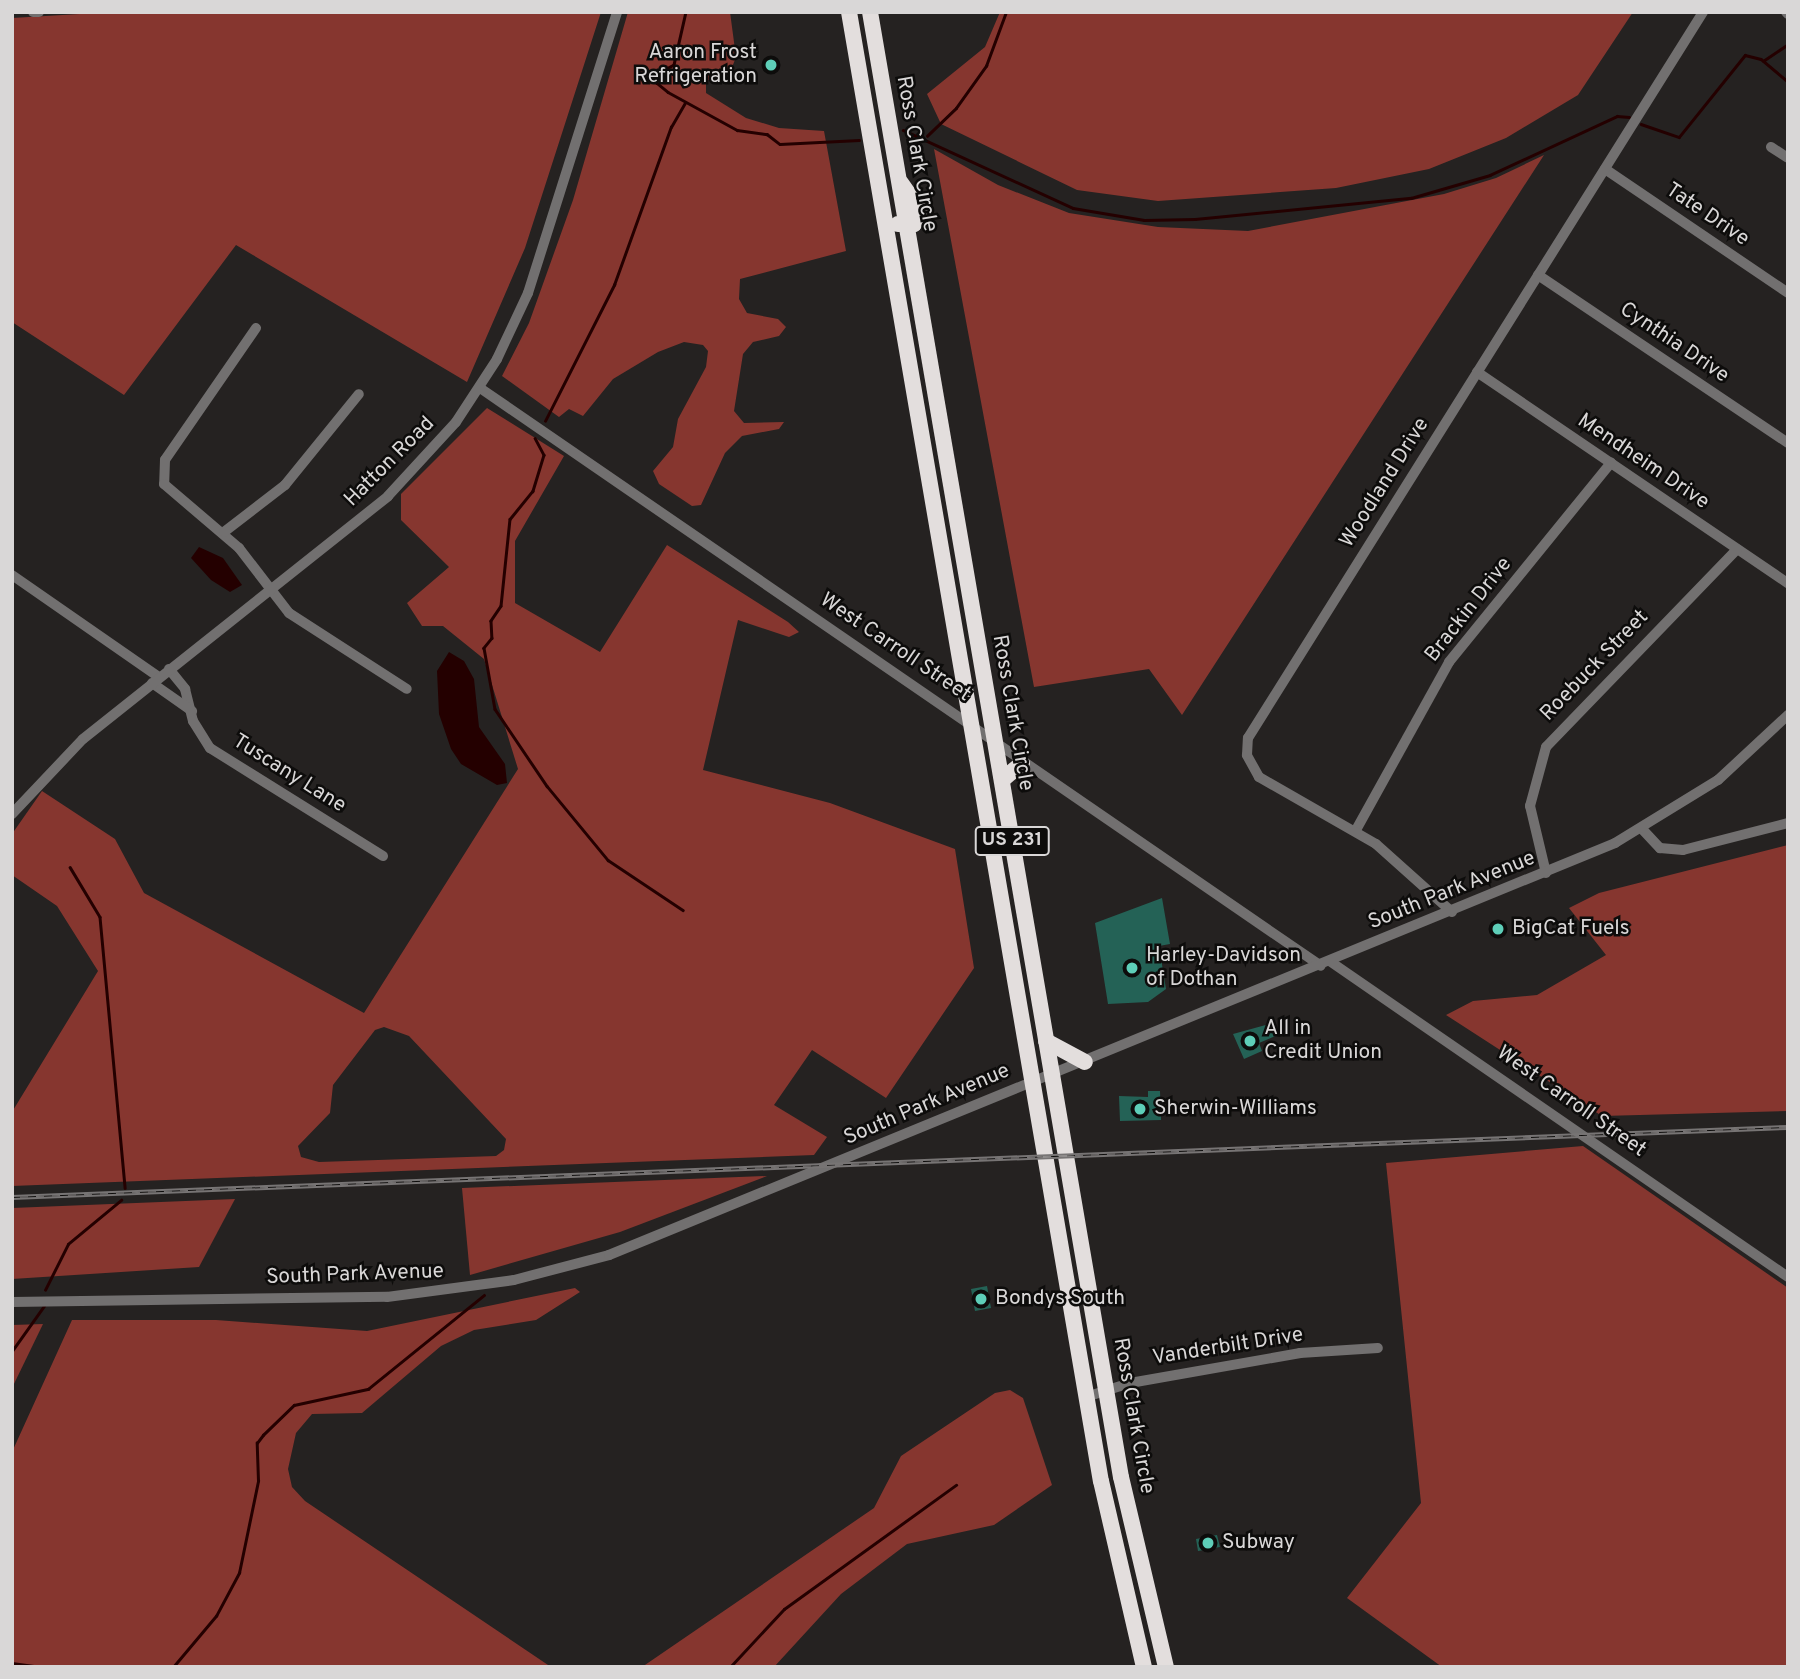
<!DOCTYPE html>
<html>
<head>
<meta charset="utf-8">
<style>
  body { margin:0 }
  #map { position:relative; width:1800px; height:1679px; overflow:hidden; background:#252221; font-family:Overpass,sans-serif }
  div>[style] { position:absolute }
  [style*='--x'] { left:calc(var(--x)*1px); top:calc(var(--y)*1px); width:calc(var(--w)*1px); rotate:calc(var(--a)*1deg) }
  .forest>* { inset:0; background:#86362f }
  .water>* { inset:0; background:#240000 }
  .stream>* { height:2.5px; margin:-1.25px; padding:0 1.25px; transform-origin:1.25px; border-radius:1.25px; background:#240000 }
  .building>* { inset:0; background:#246256 }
  .minor>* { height:10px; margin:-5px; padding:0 5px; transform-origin:5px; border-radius:5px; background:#727070 }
  .highway>* { height:16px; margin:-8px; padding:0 8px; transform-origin:8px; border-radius:8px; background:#e3dedd }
  .rail>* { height:5px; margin-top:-2.5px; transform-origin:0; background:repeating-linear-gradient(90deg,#0d0c0b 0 8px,#777474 0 16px); box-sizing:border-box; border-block:2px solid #777474 }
  .dots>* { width:19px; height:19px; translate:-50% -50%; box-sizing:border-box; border:4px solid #0d0c0b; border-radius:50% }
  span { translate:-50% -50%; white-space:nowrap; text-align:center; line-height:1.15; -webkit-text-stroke:5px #0d0c0b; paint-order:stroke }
  .shield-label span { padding:2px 5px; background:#0d0c0b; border:2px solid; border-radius:5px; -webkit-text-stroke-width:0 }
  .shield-label { font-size:19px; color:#d9d7d7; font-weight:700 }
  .poi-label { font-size:21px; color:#d9d7d7 }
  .right { translate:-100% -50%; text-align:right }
  .left { translate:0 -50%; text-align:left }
  .street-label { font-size:21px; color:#d9d7d7 }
  .frame { position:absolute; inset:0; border:14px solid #d9d7d7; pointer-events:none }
</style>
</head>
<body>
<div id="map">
  <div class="forest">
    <div style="clip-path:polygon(113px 12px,601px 12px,525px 248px,467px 382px,236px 245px,124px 395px,12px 322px,12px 18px)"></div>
    <div style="clip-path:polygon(628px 12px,730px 12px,736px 57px,731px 70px,706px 81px,706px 93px,746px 118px,779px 128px,824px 131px,846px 251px,740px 279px,739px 299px,747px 313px,778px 319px,786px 327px,779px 336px,753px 342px,743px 354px,734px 411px,744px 423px,784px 422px,779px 429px,742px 436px,725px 453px,701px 505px,692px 506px,659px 484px,653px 471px,673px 447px,678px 419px,706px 367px,708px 351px,703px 345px,684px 342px,658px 352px,613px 379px,583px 416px,569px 409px,559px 417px,502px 376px,529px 323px,573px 200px)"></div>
    <div style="clip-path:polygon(1000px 12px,1633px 12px,1578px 95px,1506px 138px,1429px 169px,1336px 188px,1158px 201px,1077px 190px,941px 124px,927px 94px,985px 47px)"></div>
    <div style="clip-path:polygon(934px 149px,998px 185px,1069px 213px,1158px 227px,1248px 231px,1444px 194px,1496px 178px,1544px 155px,1182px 715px,1149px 669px,1034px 687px)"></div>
    <div style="clip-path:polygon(evenodd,487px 408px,564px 456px,515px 541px,515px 603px,600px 652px,667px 545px,788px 622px,799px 632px,789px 637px,738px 620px,703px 770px,830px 803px,955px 849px,974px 968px,886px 1098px,812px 1050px,774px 1105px,827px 1137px,814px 1155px,12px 1186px,12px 1112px,98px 971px,57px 906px,12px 875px,12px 834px,42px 791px,115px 839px,144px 893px,364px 1013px,518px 769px,484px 659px,443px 626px,422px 626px,407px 603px,449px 567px,401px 520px,401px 494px,487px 408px,384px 1027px,409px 1036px,506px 1139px,504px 1150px,496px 1156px,319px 1162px,301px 1157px,298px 1146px,330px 1113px,333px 1085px,375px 1030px,384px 1027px)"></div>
    <div style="clip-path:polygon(1788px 845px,1788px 1111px,1602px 1116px,1446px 1015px,1473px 1001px,1537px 995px,1606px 955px,1569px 908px,1599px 893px)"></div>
    <div style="clip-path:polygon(1583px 1146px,1788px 1288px,1788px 1667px,1442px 1667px,1347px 1598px,1421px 1503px,1386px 1163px)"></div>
    <div style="clip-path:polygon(767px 1176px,620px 1232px,470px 1275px,462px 1188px)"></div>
    <div style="clip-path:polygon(235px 1199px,199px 1267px,12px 1279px,12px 1208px)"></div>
    <div style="clip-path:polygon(575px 1288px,580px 1292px,536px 1320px,474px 1330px,441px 1346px,362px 1413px,312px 1414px,296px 1433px,288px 1469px,292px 1487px,305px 1501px,551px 1667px,12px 1667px,12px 1452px,72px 1320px,216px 1320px,367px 1331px)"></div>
    <div style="clip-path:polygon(43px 1324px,12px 1388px,12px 1325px)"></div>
    <div style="clip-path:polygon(1010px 1390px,1023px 1398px,1052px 1485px,994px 1525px,907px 1544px,841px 1594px,774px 1667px,642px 1667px,874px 1508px,901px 1456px,995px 1393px)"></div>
  </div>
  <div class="water">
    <div style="clip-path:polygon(199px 547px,223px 558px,242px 585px,230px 592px,211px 580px,191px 558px)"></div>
    <div style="clip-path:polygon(449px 652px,464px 661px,474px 679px,479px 727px,505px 764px,507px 783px,497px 785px,461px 764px,451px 749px,439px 714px,437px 671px)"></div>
  </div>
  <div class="stream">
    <div style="--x:686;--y:12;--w:54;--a:102.8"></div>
    <div style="--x:674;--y:65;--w:19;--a:152"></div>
    <div style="--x:657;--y:74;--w:9;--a:90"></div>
    <div style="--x:657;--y:83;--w:14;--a:39"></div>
    <div style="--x:668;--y:92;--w:79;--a:28.8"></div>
    <div style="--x:737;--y:130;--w:30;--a:8"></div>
    <div style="--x:767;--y:134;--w:16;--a:38"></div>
    <div style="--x:780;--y:144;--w:79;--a:-2.9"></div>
    <div style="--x:1763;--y:61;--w:30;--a:-34"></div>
    <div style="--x:1641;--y:124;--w:40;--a:18.9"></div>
    <div style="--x:1679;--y:137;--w:105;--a:-51.2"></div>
    <div style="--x:1745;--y:55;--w:16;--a:14"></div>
    <div style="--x:1761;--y:59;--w:35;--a:40"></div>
    <div style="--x:903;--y:130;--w:187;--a:24.6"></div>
    <div style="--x:1073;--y:208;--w:72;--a:9.6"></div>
    <div style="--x:1144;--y:220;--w:51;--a:-1.1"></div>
    <div style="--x:1195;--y:219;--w:217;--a:-5.6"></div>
    <div style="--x:1411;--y:198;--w:82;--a:-16.2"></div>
    <div style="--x:1490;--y:175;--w:140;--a:-24.9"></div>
    <div style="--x:1617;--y:116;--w:12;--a:5"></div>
    <div style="--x:927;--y:136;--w:40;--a:-44"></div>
    <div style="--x:956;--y:108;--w:52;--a:-54.5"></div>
    <div style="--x:986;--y:66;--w:58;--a:-69.7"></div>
    <div style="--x:545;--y:421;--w:153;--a:-63.1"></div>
    <div style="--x:614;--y:285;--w:168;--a:-70.2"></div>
    <div style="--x:671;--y:127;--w:28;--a:-60"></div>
    <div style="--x:535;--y:438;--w:19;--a:62"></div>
    <div style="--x:544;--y:455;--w:38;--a:107"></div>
    <div style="--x:533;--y:491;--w:36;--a:129"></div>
    <div style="--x:510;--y:519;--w:87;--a:95.9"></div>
    <div style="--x:501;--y:606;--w:18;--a:124"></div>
    <div style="--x:491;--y:621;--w:17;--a:87"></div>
    <div style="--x:492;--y:638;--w:13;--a:129"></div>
    <div style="--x:484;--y:648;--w:62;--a:79.8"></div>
    <div style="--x:495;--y:709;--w:93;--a:56"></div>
    <div style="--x:547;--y:786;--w:96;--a:50.5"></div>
    <div style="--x:608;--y:860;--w:90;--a:33.7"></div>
    <div style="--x:70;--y:867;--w:58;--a:59"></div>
    <div style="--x:100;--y:917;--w:272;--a:84.7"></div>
    <div style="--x:45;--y:1290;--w:51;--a:-63.4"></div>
    <div style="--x:68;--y:1244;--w:69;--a:-39.7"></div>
    <div style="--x:12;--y:1351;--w:55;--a:-54.6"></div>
    <div style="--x:12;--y:1663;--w:27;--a:8"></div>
    <div style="--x:173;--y:1667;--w:67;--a:-49.9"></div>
    <div style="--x:216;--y:1616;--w:49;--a:-61.9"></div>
    <div style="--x:239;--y:1573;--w:94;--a:-78.3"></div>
    <div style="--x:258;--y:1481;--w:38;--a:-92"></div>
    <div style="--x:257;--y:1443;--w:10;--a:-53"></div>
    <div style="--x:263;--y:1435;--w:43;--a:-44.1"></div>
    <div style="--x:294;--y:1405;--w:76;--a:-12.2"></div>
    <div style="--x:368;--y:1389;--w:149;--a:-39"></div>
    <div style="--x:730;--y:1667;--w:79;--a:-47"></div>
    <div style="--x:784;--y:1609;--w:212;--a:-35.8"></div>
  </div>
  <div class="building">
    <div style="clip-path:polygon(1162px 898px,1170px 944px,1159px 946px,1166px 989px,1148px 1002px,1108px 1004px,1095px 923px)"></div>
    <div style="clip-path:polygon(1273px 1023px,1278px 1035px,1259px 1043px,1262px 1051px,1244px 1059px,1233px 1034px)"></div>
    <div style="clip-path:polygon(1148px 1091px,1160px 1091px,1161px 1120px,1120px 1121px,1119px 1096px,1148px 1097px)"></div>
    <div style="clip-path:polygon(987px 1286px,991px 1308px,975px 1311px,971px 1289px)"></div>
    <div style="clip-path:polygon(1217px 1535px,1220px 1547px,1198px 1551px,1196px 1539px)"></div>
  </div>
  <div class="minor">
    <div style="--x:33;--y:12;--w:6;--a:0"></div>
    <div style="--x:1786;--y:12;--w:3;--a:45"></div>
    <div style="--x:1771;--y:147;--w:20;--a:33"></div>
    <div style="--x:1605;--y:169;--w:221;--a:34.1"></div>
    <div style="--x:1538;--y:275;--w:301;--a:33.9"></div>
    <div style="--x:256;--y:328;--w:160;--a:124.6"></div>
    <div style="--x:165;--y:460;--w:24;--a:92"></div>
    <div style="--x:164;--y:484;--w:99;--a:40.5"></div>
    <div style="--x:239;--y:548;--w:82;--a:52.4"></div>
    <div style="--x:289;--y:613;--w:140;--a:32.8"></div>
    <div style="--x:1477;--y:372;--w:376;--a:34.2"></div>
    <div style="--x:480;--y:388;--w:1020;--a:34.5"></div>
    <div style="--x:224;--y:532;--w:77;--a:-37.6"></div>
    <div style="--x:285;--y:485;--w:117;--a:-50.9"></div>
    <div style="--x:12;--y:575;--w:179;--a:34.8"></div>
    <div style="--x:169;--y:669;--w:26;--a:51"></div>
    <div style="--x:185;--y:689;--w:33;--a:76"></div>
    <div style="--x:193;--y:721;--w:32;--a:58"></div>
    <div style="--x:210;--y:748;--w:204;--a:32"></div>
    <div style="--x:152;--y:683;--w:49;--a:35"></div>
    <div style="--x:12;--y:814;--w:103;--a:-46.6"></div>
    <div style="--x:83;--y:739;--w:390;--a:-38.5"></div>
    <div style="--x:388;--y:496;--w:100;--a:-47.4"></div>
    <div style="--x:456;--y:422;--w:75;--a:-56.9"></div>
    <div style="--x:497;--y:359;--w:73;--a:-64.8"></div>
    <div style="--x:528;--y:293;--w:295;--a:-72.4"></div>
    <div style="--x:1356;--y:830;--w:192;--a:-61"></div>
    <div style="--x:1449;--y:662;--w:257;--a:-50.9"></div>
    <div style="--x:1643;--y:830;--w:25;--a:47"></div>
    <div style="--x:1660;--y:848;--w:23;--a:5"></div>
    <div style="--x:1683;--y:850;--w:108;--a:-14.4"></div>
    <div style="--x:1546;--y:873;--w:69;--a:-103.4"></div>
    <div style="--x:1530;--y:806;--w:61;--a:-74.8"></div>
    <div style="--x:1546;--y:747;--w:275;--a:-46"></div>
    <div style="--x:1452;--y:912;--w:102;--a:-138.2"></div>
    <div style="--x:1376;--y:844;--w:135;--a:-150.2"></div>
    <div style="--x:1259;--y:777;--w:25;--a:-119"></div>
    <div style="--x:1247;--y:755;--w:17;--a:-87"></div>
    <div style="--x:1248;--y:738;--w:857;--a:-57.92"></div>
    <div style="--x:1331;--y:962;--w:555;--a:34.58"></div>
    <div style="--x:12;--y:1302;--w:375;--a:-0.8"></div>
    <div style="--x:387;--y:1297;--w:128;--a:-7.6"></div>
    <div style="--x:514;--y:1280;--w:98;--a:-14.7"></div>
    <div style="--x:609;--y:1255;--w:1087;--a:-22.27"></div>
    <div style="--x:1615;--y:843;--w:121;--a:-31.5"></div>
    <div style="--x:1718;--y:780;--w:96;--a:-42.9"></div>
    <div style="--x:1086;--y:1397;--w:46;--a:-17.7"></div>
    <div style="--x:1130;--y:1383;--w:173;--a:-10"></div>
    <div style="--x:1300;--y:1353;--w:78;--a:-3.7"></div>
  </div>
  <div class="highway">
    <div style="--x:849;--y:12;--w:1490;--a:80.27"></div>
    <div style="--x:1101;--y:1481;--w:191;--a:77"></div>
    <div style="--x:870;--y:12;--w:1486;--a:80.28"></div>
    <div style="--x:1121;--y:1477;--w:195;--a:76.7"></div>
    <div style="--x:898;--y:224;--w:16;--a:0"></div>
    <div style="--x:914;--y:224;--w:15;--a:-67"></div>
    <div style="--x:920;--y:210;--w:33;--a:-125"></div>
    <div style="--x:1002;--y:780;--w:26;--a:-40"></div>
    <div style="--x:1046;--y:1041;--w:44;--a:28.3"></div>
  </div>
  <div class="rail">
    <div style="--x:12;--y:1197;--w:1777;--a:-2.26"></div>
  </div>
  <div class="dots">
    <div style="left:771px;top:65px;background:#5eceb8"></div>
    <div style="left:1498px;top:929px;background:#5eceb8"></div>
    <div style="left:1132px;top:968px;background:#5eceb8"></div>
    <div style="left:1250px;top:1041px;background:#5eceb8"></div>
    <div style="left:1140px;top:1109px;background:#5eceb8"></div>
    <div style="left:981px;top:1299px;background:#5eceb8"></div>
    <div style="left:1208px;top:1543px;background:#5eceb8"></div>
  </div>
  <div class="shield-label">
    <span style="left:1012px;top:841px">US 231</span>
  </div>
  <div class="poi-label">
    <span class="right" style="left:757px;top:65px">Aaron Frost<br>Refrigeration</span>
    <span class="left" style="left:1512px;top:929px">BigCat Fuels</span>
    <span class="left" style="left:1146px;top:968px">Harley-Davidson<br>of Dothan</span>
    <span class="left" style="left:1264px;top:1041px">All in<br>Credit Union</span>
    <span class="left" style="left:1154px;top:1109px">Sherwin-Williams</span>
    <span class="left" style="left:995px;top:1299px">Bondys South</span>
    <span class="left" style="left:1222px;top:1543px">Subway</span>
  </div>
  <div class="street-label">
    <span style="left:916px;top:154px;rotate:80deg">Ross Clark Circle</span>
    <span style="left:1707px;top:215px;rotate:34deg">Tate Drive</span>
    <span style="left:1674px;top:343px;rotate:34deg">Cynthia Drive</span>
    <span style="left:390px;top:462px;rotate:-45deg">Hatton Road</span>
    <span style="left:1643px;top:462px;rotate:34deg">Mendheim Drive</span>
    <span style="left:1385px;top:483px;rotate:-58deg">Woodland Drive</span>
    <span style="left:1469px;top:610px;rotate:-52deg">Brackin Drive</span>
    <span style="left:895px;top:648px;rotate:34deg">West Carroll Street</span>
    <span style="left:1595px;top:666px;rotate:-46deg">Roebuck Street</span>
    <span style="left:1012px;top:713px;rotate:80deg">Ross Clark Circle</span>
    <span style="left:289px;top:774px;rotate:32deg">Tuscany Lane</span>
    <span style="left:1452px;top:891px;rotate:-22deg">South Park Avenue</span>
    <span style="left:1571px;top:1102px;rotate:35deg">West Carroll Street</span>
    <span style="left:927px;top:1105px;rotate:-23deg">South Park Avenue</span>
    <span style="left:355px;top:1275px;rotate:-2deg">South Park Avenue</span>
    <span style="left:1228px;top:1347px;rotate:-9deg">Vanderbilt Drive</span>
    <span style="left:1133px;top:1416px;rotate:80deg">Ross Clark Circle</span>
  </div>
  <div class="frame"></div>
</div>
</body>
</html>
